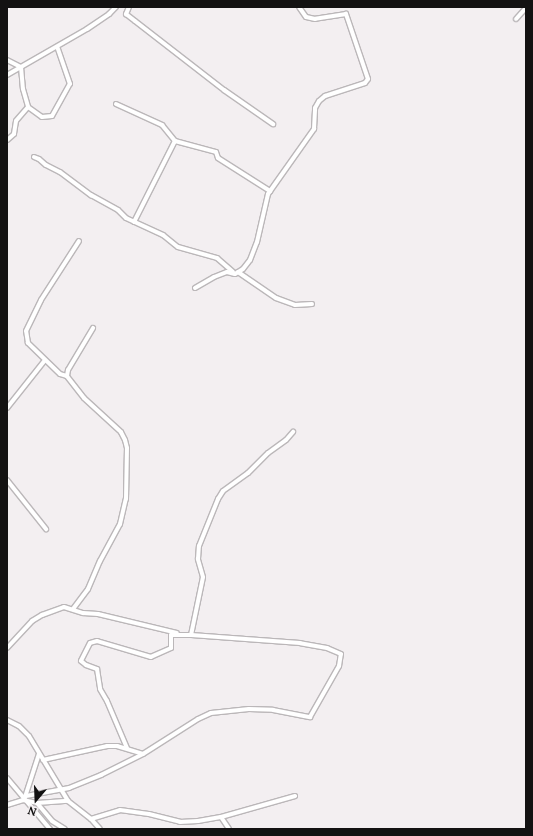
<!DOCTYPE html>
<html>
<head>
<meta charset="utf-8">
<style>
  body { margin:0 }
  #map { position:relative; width:533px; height:836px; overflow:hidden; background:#f3eff1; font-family:Lora,serif }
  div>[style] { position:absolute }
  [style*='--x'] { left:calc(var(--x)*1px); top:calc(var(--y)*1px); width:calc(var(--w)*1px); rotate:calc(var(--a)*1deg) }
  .roads { filter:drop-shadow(1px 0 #bbb7b9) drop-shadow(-1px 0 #bbb7b9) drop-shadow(0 1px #bbb7b9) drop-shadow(0 -1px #bbb7b9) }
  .minor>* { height:4px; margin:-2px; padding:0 2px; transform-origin:2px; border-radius:2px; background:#fff }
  span { translate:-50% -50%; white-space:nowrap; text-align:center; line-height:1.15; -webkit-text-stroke:3.5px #f3eff1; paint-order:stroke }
  .frame { position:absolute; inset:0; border:8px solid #131212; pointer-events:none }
  .north { position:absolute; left:16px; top:780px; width:40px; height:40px; -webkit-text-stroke:3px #f3eff1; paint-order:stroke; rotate:199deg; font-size:11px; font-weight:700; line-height:16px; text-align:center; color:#131212 }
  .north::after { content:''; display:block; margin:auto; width:14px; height:18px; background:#131212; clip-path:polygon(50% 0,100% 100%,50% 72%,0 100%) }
</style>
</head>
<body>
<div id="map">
  <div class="roads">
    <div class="minor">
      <div style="--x:129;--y:7;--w:8;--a:113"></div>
      <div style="--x:126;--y:14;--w:11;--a:38"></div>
      <div style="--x:135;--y:21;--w:113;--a:37.8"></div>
      <div style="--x:224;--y:90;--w:60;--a:34.8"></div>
      <div style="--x:516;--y:19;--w:15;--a:-48"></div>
      <div style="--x:7;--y:60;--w:16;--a:27"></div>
      <div style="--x:21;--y:67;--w:22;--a:85"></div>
      <div style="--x:23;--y:89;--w:19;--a:74"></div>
      <div style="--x:28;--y:107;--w:18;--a:131"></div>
      <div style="--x:16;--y:121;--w:13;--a:99"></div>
      <div style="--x:14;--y:134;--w:9;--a:139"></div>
      <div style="--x:7;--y:75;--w:92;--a:-29.9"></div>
      <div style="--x:87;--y:29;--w:27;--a:-34"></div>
      <div style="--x:109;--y:14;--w:10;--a:-45"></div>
      <div style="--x:116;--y:104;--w:51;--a:24.5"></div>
      <div style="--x:162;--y:125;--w:21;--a:51"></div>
      <div style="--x:28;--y:107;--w:17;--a:36"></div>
      <div style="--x:42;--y:117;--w:10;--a:-6"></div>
      <div style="--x:52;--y:116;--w:37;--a:-61"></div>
      <div style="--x:70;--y:84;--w:39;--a:-109"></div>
      <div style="--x:34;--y:157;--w:5;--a:22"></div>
      <div style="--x:39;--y:159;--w:9;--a:41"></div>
      <div style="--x:46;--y:165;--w:16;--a:27"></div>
      <div style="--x:60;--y:172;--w:39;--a:37"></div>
      <div style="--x:91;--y:195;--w:31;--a:29"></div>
      <div style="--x:118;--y:210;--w:11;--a:45"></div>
      <div style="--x:126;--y:218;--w:41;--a:24.7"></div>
      <div style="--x:163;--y:235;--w:19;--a:39"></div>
      <div style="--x:178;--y:247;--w:41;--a:15.8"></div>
      <div style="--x:217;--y:258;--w:21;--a:41"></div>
      <div style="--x:134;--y:222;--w:91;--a:-63.2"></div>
      <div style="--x:175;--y:141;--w:42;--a:15"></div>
      <div style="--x:216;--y:152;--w:6;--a:72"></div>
      <div style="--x:218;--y:158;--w:62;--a:32.4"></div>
      <div style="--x:238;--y:272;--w:46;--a:34.4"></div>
      <div style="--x:276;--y:298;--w:20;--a:20"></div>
      <div style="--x:295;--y:305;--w:17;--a:-3"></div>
      <div style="--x:195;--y:288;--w:22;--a:-30"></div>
      <div style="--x:214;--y:277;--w:14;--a:-21"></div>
      <div style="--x:227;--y:272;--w:8;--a:14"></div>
      <div style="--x:235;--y:274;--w:9;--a:-32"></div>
      <div style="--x:243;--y:269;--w:11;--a:-52"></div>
      <div style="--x:250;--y:260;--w:19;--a:-69"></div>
      <div style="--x:257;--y:242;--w:49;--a:-77.1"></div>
      <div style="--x:268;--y:194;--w:80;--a:-54.7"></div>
      <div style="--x:314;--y:129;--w:21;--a:-87"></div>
      <div style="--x:315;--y:108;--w:8;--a:-60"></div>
      <div style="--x:319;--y:101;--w:8;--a:-40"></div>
      <div style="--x:325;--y:96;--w:42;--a:-18"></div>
      <div style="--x:365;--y:83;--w:5;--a:-53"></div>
      <div style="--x:368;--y:79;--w:69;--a:-108.7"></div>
      <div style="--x:346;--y:14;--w:31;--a:171"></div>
      <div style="--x:315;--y:19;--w:9;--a:-167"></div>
      <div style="--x:306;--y:17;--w:12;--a:-125"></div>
      <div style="--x:67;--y:376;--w:7;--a:-164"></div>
      <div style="--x:60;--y:374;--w:45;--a:-135.9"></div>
      <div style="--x:28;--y:343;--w:12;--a:-99"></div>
      <div style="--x:26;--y:331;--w:34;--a:-64"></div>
      <div style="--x:41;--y:300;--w:70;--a:-57.2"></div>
      <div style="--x:7;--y:408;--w:61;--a:-51.6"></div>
      <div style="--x:7;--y:480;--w:63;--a:51.5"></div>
      <div style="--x:73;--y:609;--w:25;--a:-53"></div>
      <div style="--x:88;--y:589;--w:30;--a:-67"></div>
      <div style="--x:100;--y:561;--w:42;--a:-61.6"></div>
      <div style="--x:120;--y:524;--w:26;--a:-77"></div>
      <div style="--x:126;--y:499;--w:51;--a:-88.9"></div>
      <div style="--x:127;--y:448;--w:8;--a:-104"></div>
      <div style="--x:125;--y:440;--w:9;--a:-117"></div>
      <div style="--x:121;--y:432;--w:50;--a:-137.4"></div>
      <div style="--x:84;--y:398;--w:28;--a:-128"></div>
      <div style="--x:67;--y:376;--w:6;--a:-81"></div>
      <div style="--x:68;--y:370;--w:49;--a:-59.2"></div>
      <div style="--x:191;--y:635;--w:59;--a:-78.3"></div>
      <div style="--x:203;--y:577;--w:19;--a:-106"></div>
      <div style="--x:198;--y:559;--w:13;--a:-86"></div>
      <div style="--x:199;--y:546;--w:51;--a:-68"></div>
      <div style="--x:218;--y:499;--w:9;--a:-58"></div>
      <div style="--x:223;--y:491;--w:31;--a:-36"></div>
      <div style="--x:248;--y:473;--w:28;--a:-45"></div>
      <div style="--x:268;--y:453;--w:22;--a:-36"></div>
      <div style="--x:286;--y:440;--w:11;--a:-49"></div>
      <div style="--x:7;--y:648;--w:37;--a:-47"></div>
      <div style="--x:32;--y:621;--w:12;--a:-31"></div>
      <div style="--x:42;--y:615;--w:23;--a:-20"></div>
      <div style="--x:64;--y:607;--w:20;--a:18"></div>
      <div style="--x:83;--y:613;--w:15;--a:4"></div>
      <div style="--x:98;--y:614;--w:81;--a:13.5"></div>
      <div style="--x:7;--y:720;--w:13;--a:27"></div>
      <div style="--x:19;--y:726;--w:14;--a:45"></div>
      <div style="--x:29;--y:736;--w:76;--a:59"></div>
      <div style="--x:68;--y:801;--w:29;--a:38"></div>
      <div style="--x:91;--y:819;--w:13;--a:48"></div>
      <div style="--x:43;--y:760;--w:66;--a:-12.3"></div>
      <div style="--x:107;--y:746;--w:10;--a:0"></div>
      <div style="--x:117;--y:746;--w:27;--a:17"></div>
      <div style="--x:7;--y:778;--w:67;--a:49.9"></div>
      <div style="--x:26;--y:796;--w:44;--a:-10.5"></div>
      <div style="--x:69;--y:788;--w:35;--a:-22"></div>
      <div style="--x:101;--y:775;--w:47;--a:-26.6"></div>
      <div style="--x:143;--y:754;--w:65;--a:-32.5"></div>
      <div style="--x:198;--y:719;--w:14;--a:-25"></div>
      <div style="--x:211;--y:713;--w:38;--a:-6"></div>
      <div style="--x:249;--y:709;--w:24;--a:2"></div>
      <div style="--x:273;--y:710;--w:38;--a:11"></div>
      <div style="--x:310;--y:717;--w:59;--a:-60.4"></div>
      <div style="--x:339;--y:666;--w:12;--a:-81"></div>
      <div style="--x:341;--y:654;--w:15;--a:-157"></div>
      <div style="--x:327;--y:648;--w:27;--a:-170"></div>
      <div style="--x:300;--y:643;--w:109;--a:-175.8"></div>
      <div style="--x:191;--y:635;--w:20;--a:180"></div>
      <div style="--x:171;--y:635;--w:13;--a:90"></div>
      <div style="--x:171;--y:648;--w:22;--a:156"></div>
      <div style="--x:151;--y:657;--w:56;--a:-163.5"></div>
      <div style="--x:97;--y:641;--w:7;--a:164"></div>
      <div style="--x:90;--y:643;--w:20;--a:117"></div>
      <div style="--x:81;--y:661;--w:6;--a:39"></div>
      <div style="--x:86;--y:665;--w:12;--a:20"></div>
      <div style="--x:97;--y:669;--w:20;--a:81"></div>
      <div style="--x:100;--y:689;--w:14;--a:60"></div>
      <div style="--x:107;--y:701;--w:51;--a:66.9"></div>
      <div style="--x:25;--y:797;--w:45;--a:-72"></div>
      <div style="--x:37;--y:803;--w:23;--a:50"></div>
      <div style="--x:52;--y:821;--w:15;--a:32"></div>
      <div style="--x:7;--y:805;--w:17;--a:-17"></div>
      <div style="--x:23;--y:800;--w:14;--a:12"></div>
      <div style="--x:37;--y:803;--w:31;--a:-4"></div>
      <div style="--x:221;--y:817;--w:14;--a:56"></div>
      <div style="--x:91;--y:819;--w:30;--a:-17"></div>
      <div style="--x:120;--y:810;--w:29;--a:8"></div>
      <div style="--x:149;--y:814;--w:32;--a:14"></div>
      <div style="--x:180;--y:822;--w:18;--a:-3"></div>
      <div style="--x:198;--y:821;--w:23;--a:-10"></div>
      <div style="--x:221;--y:817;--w:77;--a:-15.8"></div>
    </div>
  </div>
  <div class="frame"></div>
  <div class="north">N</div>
</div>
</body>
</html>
